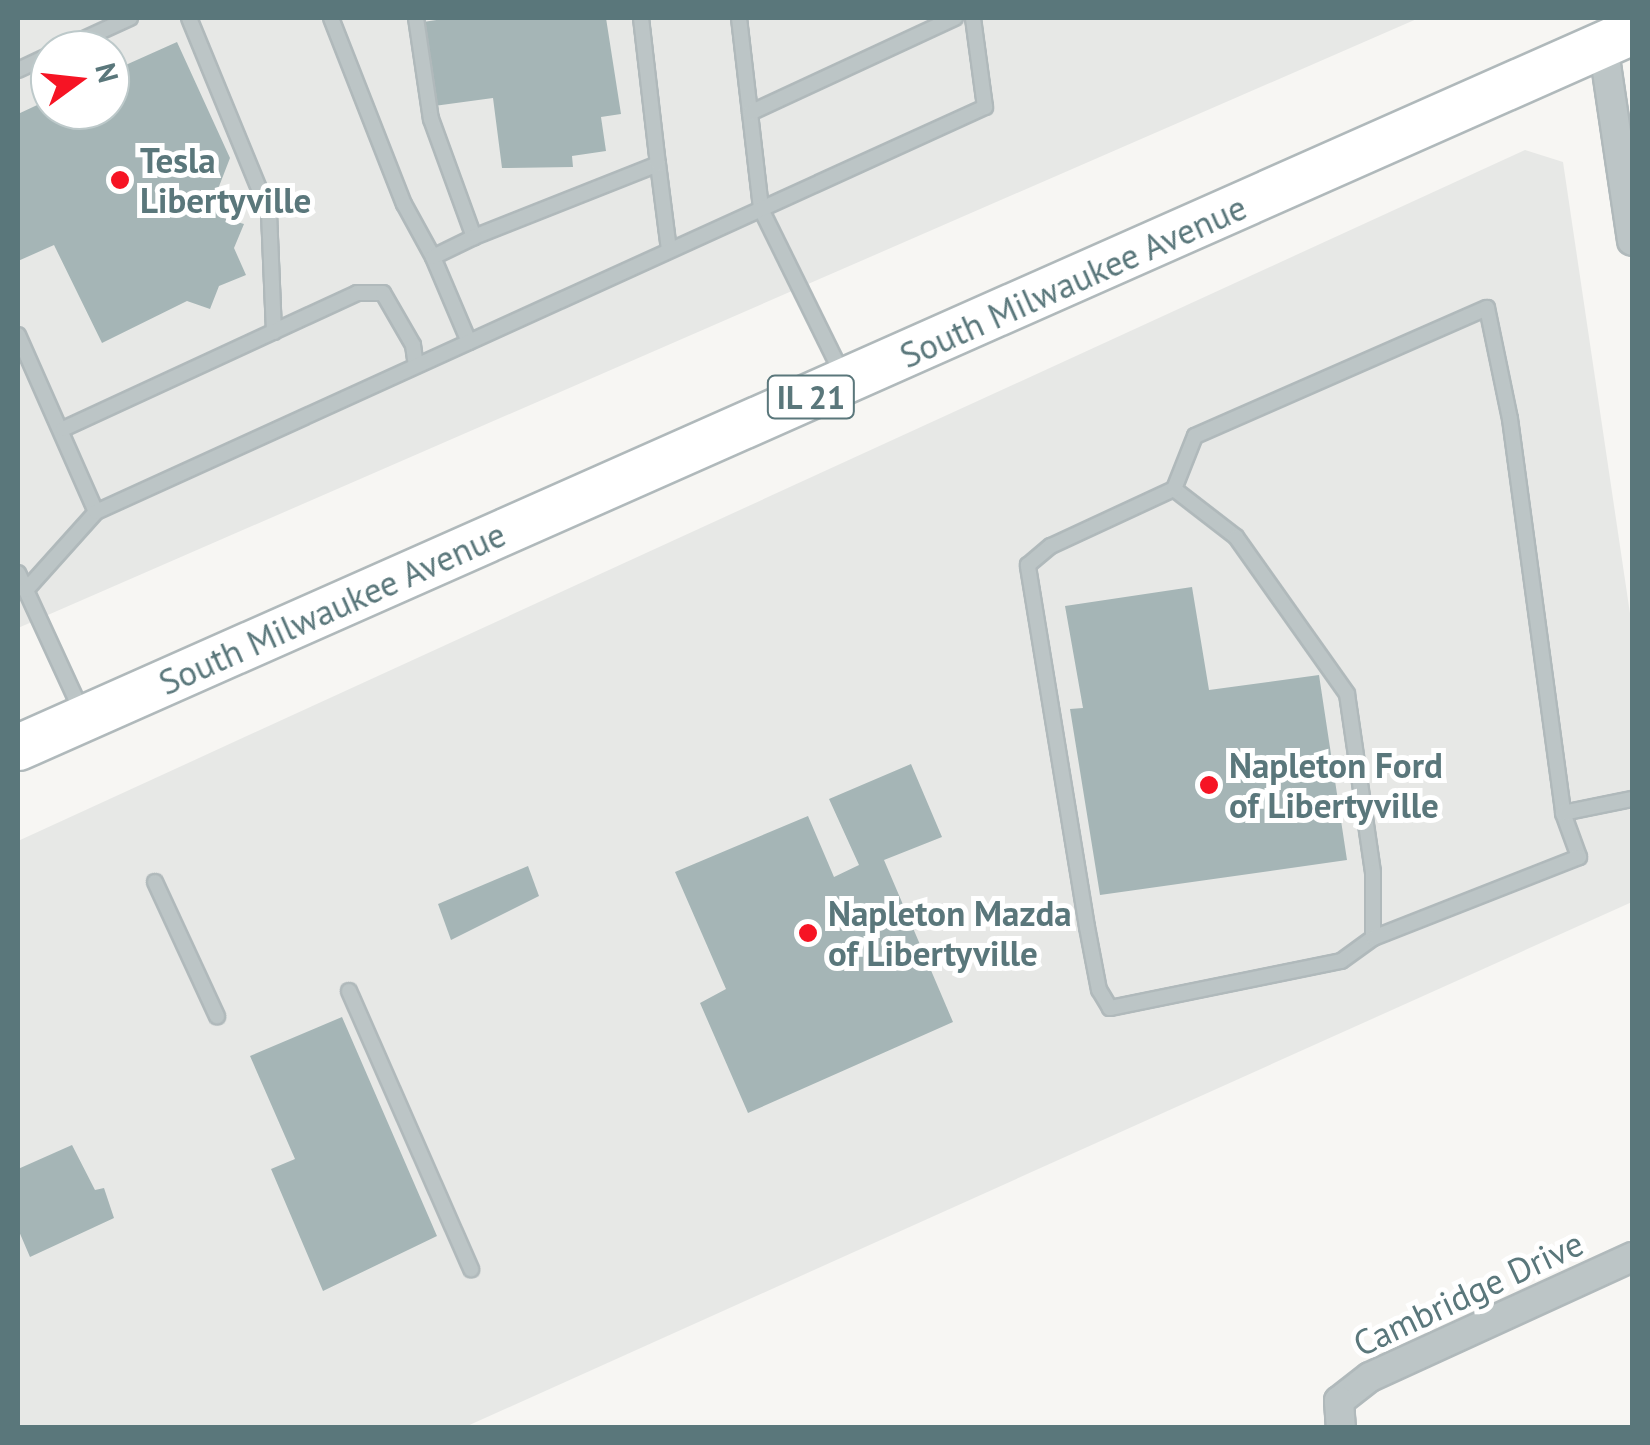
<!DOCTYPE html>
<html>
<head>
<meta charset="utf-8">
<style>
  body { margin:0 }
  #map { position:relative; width:1650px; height:1445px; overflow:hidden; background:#f7f6f3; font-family:"PT Sans",sans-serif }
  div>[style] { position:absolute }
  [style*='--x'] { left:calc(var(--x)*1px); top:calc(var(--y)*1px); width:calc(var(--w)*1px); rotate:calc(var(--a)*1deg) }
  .built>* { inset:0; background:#e7e8e6 }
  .building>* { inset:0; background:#a5b5b6 }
  .roads { filter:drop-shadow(2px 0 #b0b9bb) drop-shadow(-2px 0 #b0b9bb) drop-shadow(0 2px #b0b9bb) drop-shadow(0 -2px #b0b9bb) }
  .lane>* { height:14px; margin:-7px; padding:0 7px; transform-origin:7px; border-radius:7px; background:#bcc5c6 }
  .street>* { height:28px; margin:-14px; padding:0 14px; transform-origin:14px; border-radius:14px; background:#bcc5c6 }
  .primary>* { height:45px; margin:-22.5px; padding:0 22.5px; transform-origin:22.5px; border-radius:22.5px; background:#fff }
  .dots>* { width:28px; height:28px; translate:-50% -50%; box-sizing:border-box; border:5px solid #fff; border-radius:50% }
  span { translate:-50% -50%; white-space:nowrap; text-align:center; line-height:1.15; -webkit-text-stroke:10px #fff; paint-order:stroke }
  .shield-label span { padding:2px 8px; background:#fff; border:2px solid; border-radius:8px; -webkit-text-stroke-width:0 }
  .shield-label { font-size:32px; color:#5a777b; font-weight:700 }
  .poi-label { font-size:35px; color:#5a777b; font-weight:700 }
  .left { translate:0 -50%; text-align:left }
  .street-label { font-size:35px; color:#5a777b }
  .frame { position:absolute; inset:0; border:20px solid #5a777b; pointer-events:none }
  .north { position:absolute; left:30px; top:30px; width:100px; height:100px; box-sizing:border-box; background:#fff; border:2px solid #bdc9ca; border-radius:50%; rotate:75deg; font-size:28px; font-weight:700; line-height:40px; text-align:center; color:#5a777b }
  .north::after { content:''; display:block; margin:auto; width:35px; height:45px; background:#f61424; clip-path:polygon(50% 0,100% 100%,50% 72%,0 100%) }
</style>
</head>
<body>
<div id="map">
  <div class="built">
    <div style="clip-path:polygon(evenodd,18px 18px,1419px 18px,18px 628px,18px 18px,50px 50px,110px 50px,110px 110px,50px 110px,50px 50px)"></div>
    <div style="clip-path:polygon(1525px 150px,1563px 162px,1632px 627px,1632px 902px,465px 1427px,18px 1427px,18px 841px)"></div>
  </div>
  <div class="building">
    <div style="clip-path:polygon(450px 18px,606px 18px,621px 114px,601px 117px,606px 151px,572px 156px,573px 167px,502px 168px,493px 98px,434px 106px,423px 22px)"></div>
    <div style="clip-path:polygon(177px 42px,230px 158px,213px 202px,220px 217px,244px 224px,234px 248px,246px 275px,219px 286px,210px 309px,187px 301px,102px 343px,54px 245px,18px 261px,18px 114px,50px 99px,50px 110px,110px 110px,110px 72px)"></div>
    <div style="clip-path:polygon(1192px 587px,1209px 690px,1319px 675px,1347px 860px,1100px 895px,1070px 709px,1083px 708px,1065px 606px)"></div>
    <div style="clip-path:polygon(911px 764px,942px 837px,884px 860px,953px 1022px,748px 1113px,700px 1003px,726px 989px,675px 872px,808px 816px,834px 877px,859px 865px,829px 799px)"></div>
    <div style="clip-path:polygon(528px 866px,539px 896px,451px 940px,438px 904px)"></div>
    <div style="clip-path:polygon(342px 1017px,437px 1236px,323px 1291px,271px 1169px,295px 1159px,250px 1056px)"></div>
    <div style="clip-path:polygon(72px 1145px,95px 1190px,104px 1188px,114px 1218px,30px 1257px,18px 1229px,18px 1169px)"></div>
  </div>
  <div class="roads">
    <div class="lane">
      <div style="--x:189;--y:18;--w:211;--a:67.7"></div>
      <div style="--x:269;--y:213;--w:119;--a:87.6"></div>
      <div style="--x:331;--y:18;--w:200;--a:68.6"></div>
      <div style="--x:404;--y:204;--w:60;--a:61.3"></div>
      <div style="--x:416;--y:18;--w:102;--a:81.6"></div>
      <div style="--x:431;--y:119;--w:126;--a:70"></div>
      <div style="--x:474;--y:237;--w:198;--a:-21.6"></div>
      <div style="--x:658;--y:164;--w:87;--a:82.7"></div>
      <div style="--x:641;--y:18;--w:147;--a:83.4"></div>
      <div style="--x:739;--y:18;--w:192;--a:83.4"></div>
      <div style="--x:761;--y:209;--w:186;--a:63.8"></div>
      <div style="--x:60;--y:50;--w:77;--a:-24.6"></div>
      <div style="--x:18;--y:70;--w:35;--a:-25"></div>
      <div style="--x:750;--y:113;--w:226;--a:-24.9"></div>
      <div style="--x:18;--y:335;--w:193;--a:66.2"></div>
      <div style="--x:469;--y:342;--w:92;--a:-113"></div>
      <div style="--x:433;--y:257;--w:46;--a:-26"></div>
      <div style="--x:63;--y:429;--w:324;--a:-24.8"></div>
      <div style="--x:357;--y:293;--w:26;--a:0"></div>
      <div style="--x:383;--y:293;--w:60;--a:60"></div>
      <div style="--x:413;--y:345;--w:21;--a:82"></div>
      <div style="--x:1174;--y:489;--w:78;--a:37.7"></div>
      <div style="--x:1236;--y:537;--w:192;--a:54.7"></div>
      <div style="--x:1347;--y:694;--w:180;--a:81.7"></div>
      <div style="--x:1373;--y:872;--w:66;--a:90"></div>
      <div style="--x:1373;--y:938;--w:39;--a:144"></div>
      <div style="--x:1341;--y:961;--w:236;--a:168.5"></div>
      <div style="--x:1110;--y:1008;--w:21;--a:-121"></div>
      <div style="--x:1099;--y:990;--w:64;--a:-100.8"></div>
      <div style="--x:1087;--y:927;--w:367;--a:-99.3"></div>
      <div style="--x:1028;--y:565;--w:30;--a:-40"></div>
      <div style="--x:1051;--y:546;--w:136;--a:-24.9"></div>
      <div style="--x:1174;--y:489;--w:57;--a:-68.4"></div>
      <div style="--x:1195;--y:436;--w:319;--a:-23.7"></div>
      <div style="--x:1487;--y:308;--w:113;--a:78.3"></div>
      <div style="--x:1510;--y:419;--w:398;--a:82.3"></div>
      <div style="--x:1563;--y:813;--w:47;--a:70"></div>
      <div style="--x:1579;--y:857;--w:221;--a:158.5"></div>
      <div style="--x:18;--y:573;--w:153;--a:65.3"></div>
      <div style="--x:26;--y:590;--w:105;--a:-48.1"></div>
      <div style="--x:96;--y:512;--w:977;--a:-24.49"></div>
      <div style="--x:985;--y:107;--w:90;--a:-97.7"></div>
      <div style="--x:1563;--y:813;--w:70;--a:-11.5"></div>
      <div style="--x:155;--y:882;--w:148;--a:65.2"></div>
      <div style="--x:349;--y:991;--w:304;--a:66.3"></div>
    </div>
    <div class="street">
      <div style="--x:1603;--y:44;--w:199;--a:81.6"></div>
      <div style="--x:1339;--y:1401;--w:39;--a:-38"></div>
      <div style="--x:1370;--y:1377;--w:288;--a:-24.6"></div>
      <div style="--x:1339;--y:1401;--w:27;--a:86"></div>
    </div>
    <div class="primary">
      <div style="--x:18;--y:747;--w:1766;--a:-23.92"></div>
    </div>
  </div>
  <div class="dots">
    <div style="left:120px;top:180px;background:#f61424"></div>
    <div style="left:1209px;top:785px;background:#f61424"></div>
    <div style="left:808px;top:933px;background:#f61424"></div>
  </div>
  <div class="shield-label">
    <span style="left:811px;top:397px">IL 21</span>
  </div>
  <div class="poi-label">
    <span class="left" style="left:140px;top:180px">Tesla<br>Libertyville</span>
    <span class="left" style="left:1229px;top:785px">Napleton Ford<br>of Libertyville</span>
    <span class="left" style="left:828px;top:933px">Napleton Mazda<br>of Libertyville</span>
  </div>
  <div class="street-label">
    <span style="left:1073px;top:281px;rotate:-24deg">South Milwaukee Avenue</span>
    <span style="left:332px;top:608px;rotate:-24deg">South Milwaukee Avenue</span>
    <span style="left:1468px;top:1293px;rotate:-25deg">Cambridge Drive</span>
  </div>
  <div class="frame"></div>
  <div class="north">N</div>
</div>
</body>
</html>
